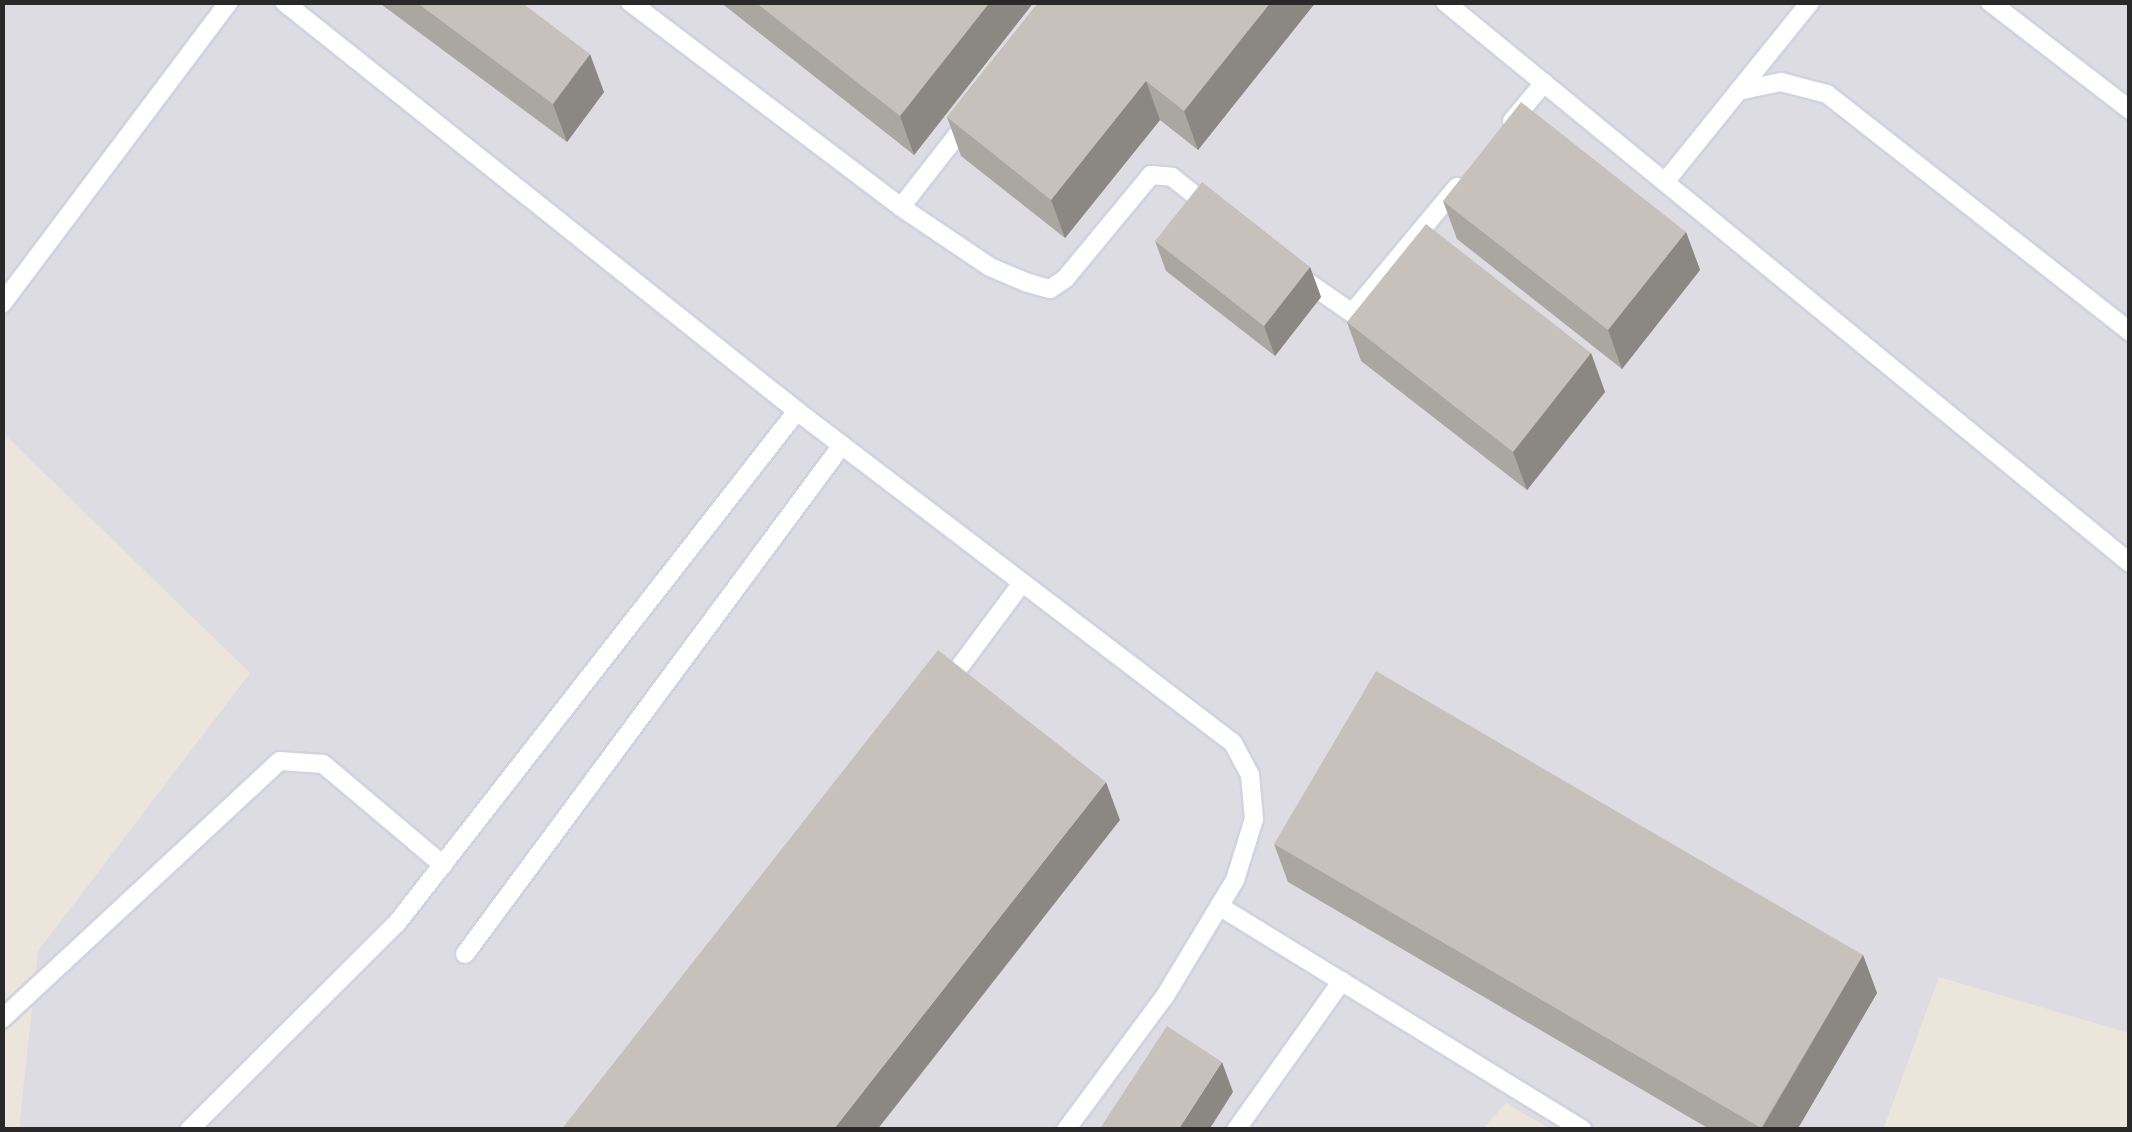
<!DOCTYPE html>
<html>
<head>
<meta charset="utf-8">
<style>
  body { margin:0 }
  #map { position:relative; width:2132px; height:1132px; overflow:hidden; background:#ebe5db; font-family:"Archivo Narrow",sans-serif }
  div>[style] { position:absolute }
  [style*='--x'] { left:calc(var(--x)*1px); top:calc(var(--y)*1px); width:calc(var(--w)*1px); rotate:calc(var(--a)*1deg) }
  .industrial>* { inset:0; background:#dedce3 }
  .roads { filter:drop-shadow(2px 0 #d0d3e1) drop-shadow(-2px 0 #d0d3e1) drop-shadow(0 2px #d0d3e1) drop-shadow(0 -2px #d0d3e1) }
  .lane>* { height:18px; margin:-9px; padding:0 9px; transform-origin:9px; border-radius:9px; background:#fff }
  .wall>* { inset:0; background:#aaa7a1 }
  .shaded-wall>* { inset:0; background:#8b8883 }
  .building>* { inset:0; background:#c6c2bb }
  span { translate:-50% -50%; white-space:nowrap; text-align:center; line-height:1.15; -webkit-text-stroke:8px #fff; paint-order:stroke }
  .frame { position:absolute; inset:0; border:5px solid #292929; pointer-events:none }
</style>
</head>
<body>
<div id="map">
  <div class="industrial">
    <div style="clip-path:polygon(2px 3px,2128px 3px,2129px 1033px,1939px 977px,1883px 1130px,1550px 1129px,1506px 1103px,1482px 1130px,19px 1129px,38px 951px,250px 673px,3px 433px)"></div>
  </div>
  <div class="roads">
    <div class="lane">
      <div style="--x:284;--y:2;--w:656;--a:38.56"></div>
      <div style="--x:797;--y:411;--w:548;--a:37.29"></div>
      <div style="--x:1233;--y:743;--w:36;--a:62"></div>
      <div style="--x:1250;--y:775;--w:44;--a:84.8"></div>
      <div style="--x:1254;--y:819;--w:64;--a:107.3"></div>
      <div style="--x:1235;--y:880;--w:135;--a:121.1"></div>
      <div style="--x:1165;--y:996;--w:167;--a:126.5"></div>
      <div style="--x:630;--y:2;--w:340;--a:37.1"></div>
      <div style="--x:901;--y:207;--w:107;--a:34"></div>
      <div style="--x:990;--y:267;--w:38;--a:23"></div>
      <div style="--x:1025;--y:282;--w:26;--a:16"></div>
      <div style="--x:1050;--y:289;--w:18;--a:-34"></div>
      <div style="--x:1065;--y:279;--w:135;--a:-50.4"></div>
      <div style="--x:1151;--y:175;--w:21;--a:5"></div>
      <div style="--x:1172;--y:177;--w:50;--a:38.5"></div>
      <div style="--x:1445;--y:2;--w:885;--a:39.32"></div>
      <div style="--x:1990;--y:2;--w:177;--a:37.6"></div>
      <div style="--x:1738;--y:91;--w:44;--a:-11.8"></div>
      <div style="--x:1781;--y:82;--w:48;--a:14.6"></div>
      <div style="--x:1827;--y:94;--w:385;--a:38.1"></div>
      <div style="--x:1512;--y:121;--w:50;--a:-49.9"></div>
      <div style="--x:1665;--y:182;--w:231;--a:-51.1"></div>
      <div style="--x:901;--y:207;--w:110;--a:-52"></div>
      <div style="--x:1303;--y:279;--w:60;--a:34.8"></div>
      <div style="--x:1352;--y:313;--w:164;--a:-50.2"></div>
      <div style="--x:2;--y:304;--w:378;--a:-53.1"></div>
      <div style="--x:961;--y:665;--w:102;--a:-53.4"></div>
      <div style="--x:1219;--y:906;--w:427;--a:31.6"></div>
      <div style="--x:465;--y:954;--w:633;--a:-53.47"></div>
      <div style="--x:2;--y:1019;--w:379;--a:-42.9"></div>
      <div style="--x:280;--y:761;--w:43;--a:4"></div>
      <div style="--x:323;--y:764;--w:157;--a:40.1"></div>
      <div style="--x:189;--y:1130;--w:293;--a:-44.9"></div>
      <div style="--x:397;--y:923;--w:650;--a:-52"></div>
      <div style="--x:1236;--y:1130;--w:183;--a:-54.6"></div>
    </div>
  </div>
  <div class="wall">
    <div style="clip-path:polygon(378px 2px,521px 2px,604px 92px,567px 142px)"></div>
    <div style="clip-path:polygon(720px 2px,1034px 2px,914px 155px)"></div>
    <div style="clip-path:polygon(1039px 2px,1316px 2px,1198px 150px,1160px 120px,1065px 238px,961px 156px,947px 117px)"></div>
    <div style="clip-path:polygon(1443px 201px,1686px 232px,1700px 270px,1622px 369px,1457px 239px)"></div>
    <div style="clip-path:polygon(1155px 241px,1310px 267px,1321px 297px,1275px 356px,1166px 271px)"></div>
    <div style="clip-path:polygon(1347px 322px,1591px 353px,1605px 392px,1527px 490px,1361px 361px)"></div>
    <div style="clip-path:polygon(1274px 844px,1863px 955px,1877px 993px,1797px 1130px,1711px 1130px,1288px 882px)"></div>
  </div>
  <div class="shaded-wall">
    <div style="clip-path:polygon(990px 2px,1034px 2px,914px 155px,900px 116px)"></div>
    <div style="clip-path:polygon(1271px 2px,1316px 2px,1198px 150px,1184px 111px)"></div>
    <div style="clip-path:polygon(590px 54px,604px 92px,567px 142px,553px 104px)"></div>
    <div style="clip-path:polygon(1146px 81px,1160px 120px,1065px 238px,1051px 200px)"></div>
    <div style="clip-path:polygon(1686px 232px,1700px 270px,1622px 369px,1608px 330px)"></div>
    <div style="clip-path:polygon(1310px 267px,1321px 297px,1275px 356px,1264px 326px)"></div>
    <div style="clip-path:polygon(1591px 353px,1605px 392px,1527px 490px,1513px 452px)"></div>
    <div style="clip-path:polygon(1106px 782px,1120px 820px,877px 1130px,833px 1130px)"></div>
    <div style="clip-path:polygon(1863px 955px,1877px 993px,1797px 1130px,1761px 1130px)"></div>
    <div style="clip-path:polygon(1222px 1062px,1233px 1092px,1209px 1130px,1178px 1130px)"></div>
  </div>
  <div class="building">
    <div style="clip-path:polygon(416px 2px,521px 2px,590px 54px,553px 104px)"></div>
    <div style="clip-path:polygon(755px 2px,990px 2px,900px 116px)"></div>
    <div style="clip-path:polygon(1039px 2px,1271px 2px,1184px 111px,1146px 81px,1051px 200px,947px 117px)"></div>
    <div style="clip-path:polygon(1521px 102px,1686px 232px,1608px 330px,1443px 201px)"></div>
    <div style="clip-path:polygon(1202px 182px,1310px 267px,1264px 326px,1155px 241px)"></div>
    <div style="clip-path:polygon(1426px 224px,1591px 353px,1513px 452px,1347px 322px)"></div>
    <div style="clip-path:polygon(938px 650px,1106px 782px,833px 1130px,561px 1130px)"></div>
    <div style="clip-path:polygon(1376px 671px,1863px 955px,1761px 1128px,1274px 844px)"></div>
    <div style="clip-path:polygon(1167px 1026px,1222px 1062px,1178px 1130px,1099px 1130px)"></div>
  </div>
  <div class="frame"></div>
</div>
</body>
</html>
